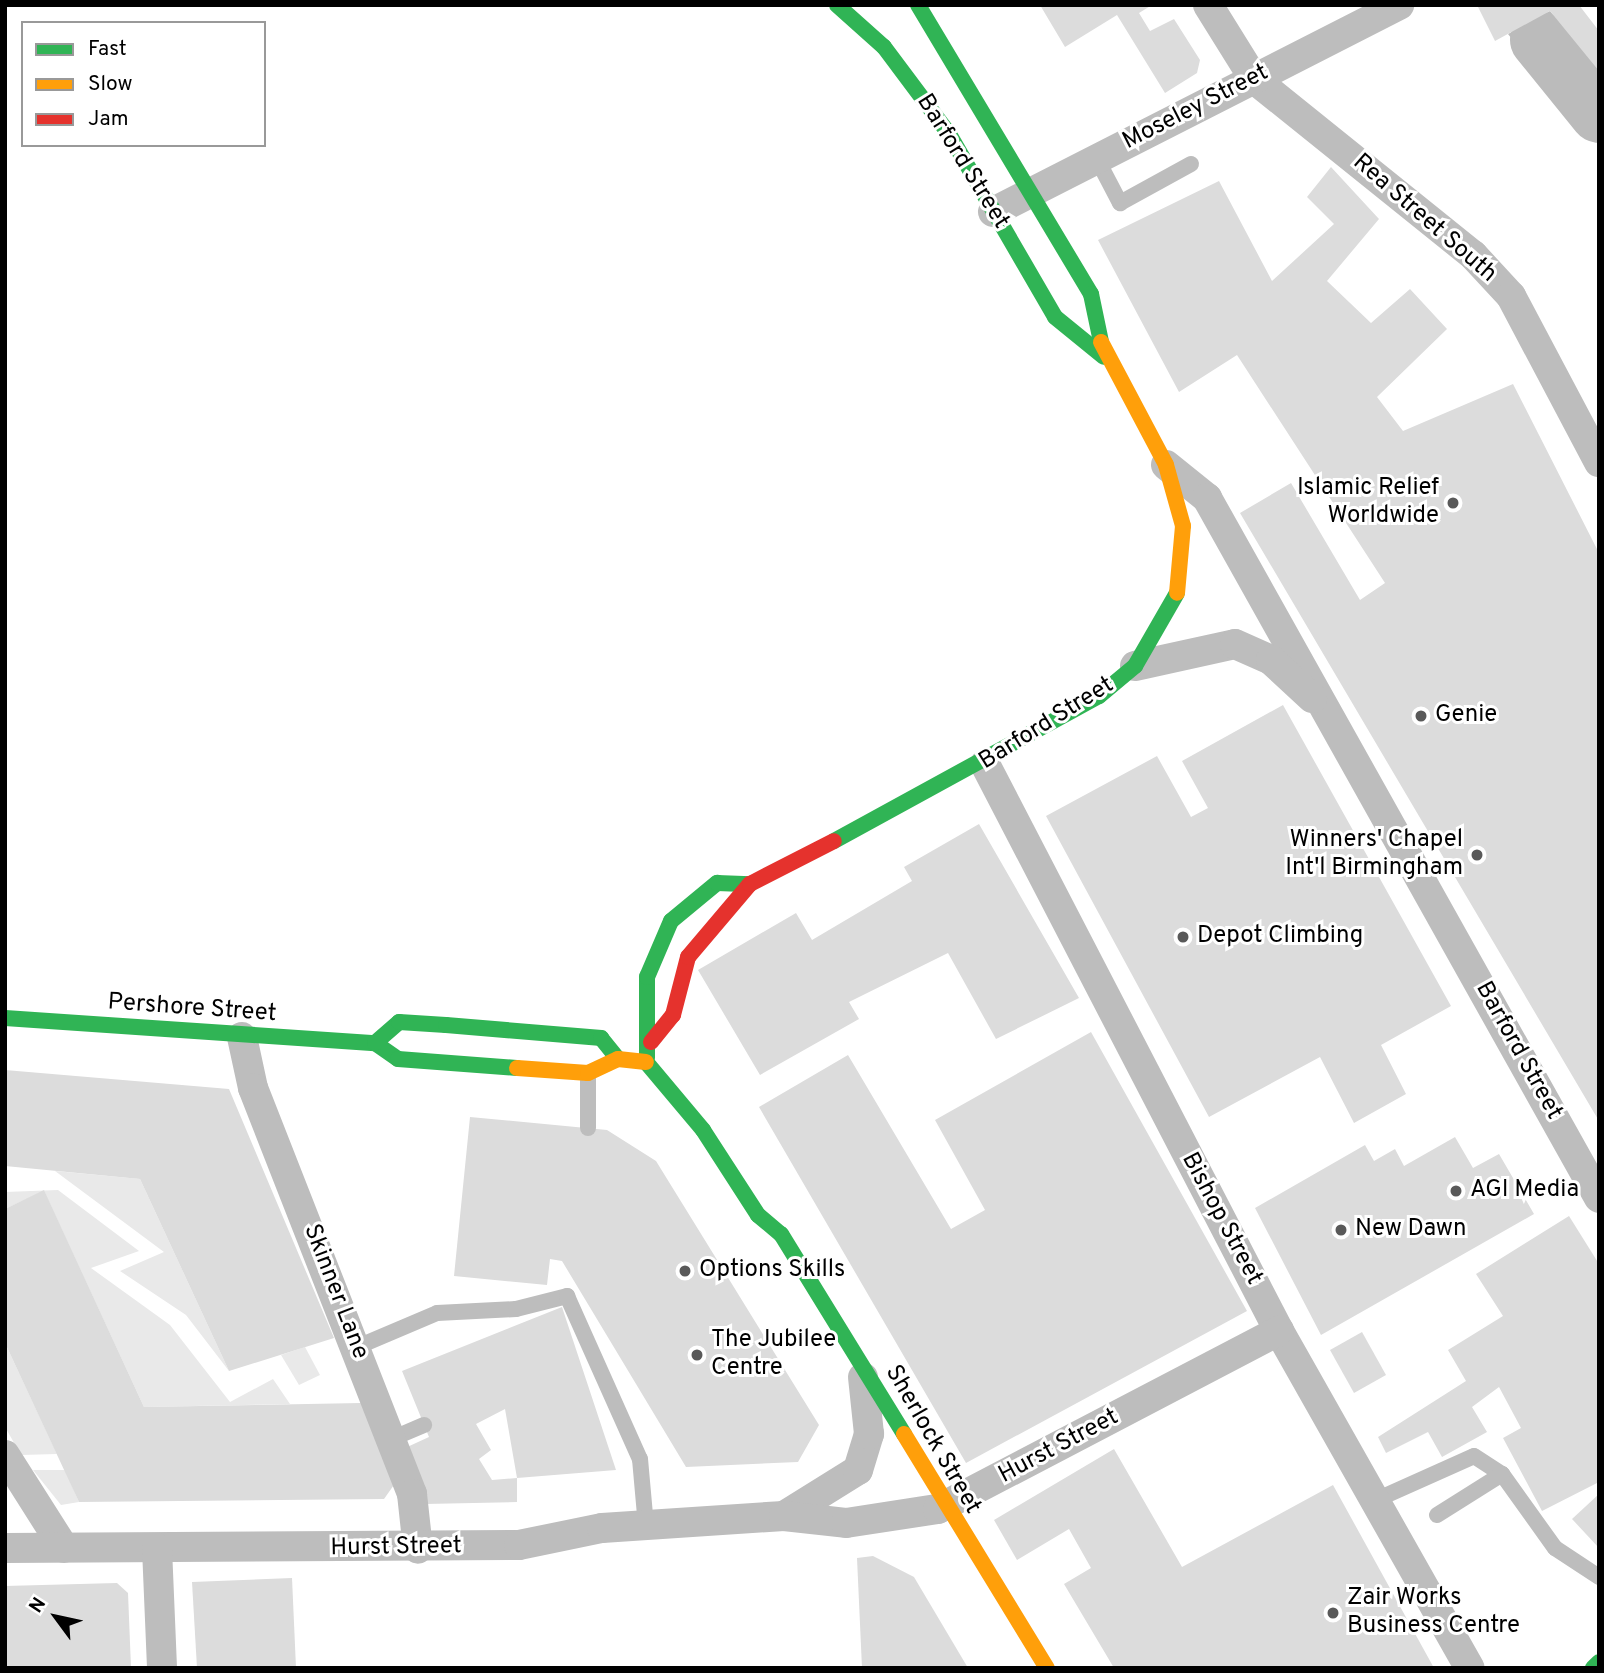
<!DOCTYPE html>
<html>
<head>
<meta charset="utf-8">
<style>
  body { margin:0 }
  #map { position:relative; width:1604px; height:1673px; overflow:hidden; background:#fff; font-family:Overpass,sans-serif }
  div>[style] { position:absolute }
  [style*='--x'] { left:calc(var(--x)*1px); top:calc(var(--y)*1px); width:calc(var(--w)*1px); rotate:calc(var(--a)*1deg) }
  .green>* { inset:0; background:#e9e9e9 }
  .water>* { inset:0; background:#bbb }
  .river>* { height:58px; margin:-29px; padding:0 29px; transform-origin:29px; border-radius:29px; background:#bbb }
  .building>* { inset:0; background:#dcdcdc }
  .lane>* { height:16px; margin:-8px; padding:0 8px; transform-origin:8px; border-radius:8px; background:#bdbdbd }
  .street>* { height:30px; margin:-15px; padding:0 15px; transform-origin:15px; border-radius:15px; background:#bdbdbd }
  .fast>* { height:16px; margin:-8px; padding:0 8px; transform-origin:8px; border-radius:8px; background:#30b455 }
  .slow>* { height:16px; margin:-8px; padding:0 8px; transform-origin:8px; border-radius:8px; background:#ff9f0a }
  .jam>* { height:16px; margin:-8px; padding:0 8px; transform-origin:8px; border-radius:8px; background:#e5322d }
  .dots>* { width:19px; height:19px; translate:-50% -50%; box-sizing:border-box; border:4px solid #fff; border-radius:50% }
  span { translate:-50% -50%; white-space:nowrap; text-align:center; line-height:1.15; -webkit-text-stroke:6px #fff; paint-order:stroke }
  .street-label { font-size:24px; color:#000 }
  .poi-label { font-size:24px; color:#000 }
  .right { translate:-100% -50%; text-align:right }
  .left { translate:0 -50%; text-align:left }
  .frame { position:absolute; inset:0; border:7px solid #000; pointer-events:none }
  .legend { position:absolute; left:21px; top:21px; width:245px; height:126px; box-sizing:border-box; background:#fff; border:2px solid #999; margin:0; padding:9px 12px; list-style:none; font-size:21px; color:#000 }
  .legend li { display:flex; align-items:center; gap:14px; height:35px }
  .legend b { width:35px; border:2px solid #999 }
  .north { position:absolute; left:21px; top:1582px; width:70px; height:70px; -webkit-text-stroke:5px #fff; paint-order:stroke; rotate:303deg; font-size:19px; font-weight:700; line-height:28px; text-align:center; color:#000 }
  .north::after { content:''; display:block; margin:auto; width:24px; height:32px; background:#000; clip-path:polygon(50% 0,100% 100%,50% 72%,0 100%) }
</style>
</head>
<body>
<div id="map">
  <div class="green">
    <div style="clip-path:polygon(55px 1171px,140px 1179px,229px 1371px,186px 1315px,120px 1271px,164px 1252px)"></div>
    <div style="clip-path:polygon(58px 1190px,139px 1251px,91px 1268px,170px 1325px,230px 1402px,273px 1379px,290px 1404px,144px 1407px,44px 1191px,5px 1209px,5px 1192px)"></div>
    <div style="clip-path:polygon(5px 1343px,57px 1454px,21px 1455px,5px 1427px)"></div>
    <div style="clip-path:polygon(305px 1347px,320px 1375px,299px 1385px,281px 1355px)"></div>
    <div style="clip-path:polygon(33px 1470px,65px 1470px,79px 1502px,61px 1505px)"></div>
  </div>
  <div class="water">
    <div style="clip-path:polygon(1550px 11px,1599px 70px,1599px 93px,1570px 115px,1508px 34px)"></div>
  </div>
  <div class="river">
    <div style="--x:1539;--y:40;--w:95;--a:51"></div>
  </div>
  <div class="building">
    <div style="clip-path:polygon(1040px 5px,1152px 5px,1139px 13px,1150px 31px,1174px 19px,1200px 60px,1197px 73px,1165px 93px,1117px 15px,1065px 47px)"></div>
    <div style="clip-path:polygon(1477px 5px,1579px 5px,1599px 31px,1599px 71px,1550px 11px,1495px 41px)"></div>
    <div style="clip-path:polygon(1331px 167px,1379px 219px,1327px 281px,1371px 323px,1410px 289px,1447px 329px,1377px 397px,1403px 431px,1513px 384px,1599px 553px,1599px 1121px,1240px 513px,1291px 483px,1360px 600px,1385px 583px,1237px 355px,1179px 392px,1098px 240px,1219px 181px,1272px 281px,1334px 224px,1307px 197px)"></div>
    <div style="clip-path:polygon(1283px 705px,1451px 1006px,1381px 1045px,1406px 1094px,1354px 1123px,1320px 1057px,1209px 1117px,1046px 816px,1157px 756px,1191px 817px,1208px 808px,1182px 761px)"></div>
    <div style="clip-path:polygon(979px 824px,1079px 998px,996px 1039px,948px 953px,849px 1002px,859px 1019px,760px 1075px,698px 970px,796px 913px,812px 940px,912px 881px,904px 867px)"></div>
    <div style="clip-path:polygon(1091px 1032px,1247px 1311px,966px 1463px,759px 1107px,848px 1055px,951px 1229px,985px 1210px,935px 1120px)"></div>
    <div style="clip-path:polygon(5px 1070px,229px 1089px,334px 1338px,229px 1371px,140px 1179px,5px 1166px)"></div>
    <div style="clip-path:polygon(470px 1117px,607px 1130px,656px 1161px,819px 1425px,798px 1462px,686px 1467px,562px 1261px,550px 1259px,547px 1285px,454px 1276px)"></div>
    <div style="clip-path:polygon(1455px 1137px,1473px 1168px,1499px 1154px,1534px 1214px,1321px 1335px,1255px 1208px,1365px 1145px,1374px 1161px,1395px 1149px,1404px 1166px)"></div>
    <div style="clip-path:polygon(44px 1190px,144px 1407px,361px 1403px,396px 1482px,384px 1499px,79px 1502px,5px 1343px,5px 1209px)"></div>
    <div style="clip-path:polygon(1569px 1216px,1599px 1264px,1599px 1482px,1542px 1511px,1503px 1438px,1521px 1428px,1499px 1387px,1472px 1407px,1487px 1432px,1442px 1457px,1428px 1432px,1386px 1453px,1378px 1437px,1466px 1381px,1448px 1350px,1503px 1316px,1476px 1274px)"></div>
    <div style="clip-path:polygon(562px 1307px,616px 1470px,517px 1478px,505px 1409px,476px 1424px,491px 1450px,479px 1459px,492px 1480px,517px 1478px,517px 1502px,425px 1504px,405px 1448px,429px 1437px,402px 1371px)"></div>
    <div style="clip-path:polygon(1362px 1332px,1386px 1375px,1354px 1393px,1330px 1350px)"></div>
    <div style="clip-path:polygon(1114px 1449px,1182px 1567px,1333px 1485px,1434px 1668px,1114px 1668px,1064px 1584px,1091px 1568px,1069px 1529px,1017px 1560px,994px 1520px)"></div>
    <div style="clip-path:polygon(1599px 1494px,1599px 1548px,1572px 1519px)"></div>
    <div style="clip-path:polygon(873px 1556px,914px 1577px,968px 1668px,862px 1668px,857px 1558px)"></div>
    <div style="clip-path:polygon(292px 1578px,296px 1668px,197px 1668px,192px 1582px)"></div>
    <div style="clip-path:polygon(117px 1583px,128px 1593px,131px 1668px,5px 1668px,5px 1586px)"></div>
  </div>
  <div class="lane">
    <div style="--x:1097;--y:159;--w:50;--a:62.4"></div>
    <div style="--x:1120;--y:203;--w:81;--a:-28.8"></div>
    <div style="--x:588;--y:1128;--w:55;--a:-90"></div>
    <div style="--x:357;--y:1347;--w:87;--a:-23"></div>
    <div style="--x:437;--y:1313;--w:79;--a:-2.9"></div>
    <div style="--x:516;--y:1309;--w:53;--a:-14.3"></div>
    <div style="--x:567;--y:1296;--w:179;--a:65.9"></div>
    <div style="--x:640;--y:1459;--w:67;--a:84.9"></div>
    <div style="--x:391;--y:1439;--w:36;--a:-23"></div>
    <div style="--x:1378;--y:1499;--w:105;--a:-24.1"></div>
    <div style="--x:1474;--y:1456;--w:33;--a:33"></div>
    <div style="--x:1502;--y:1474;--w:91;--a:54.4"></div>
    <div style="--x:1555;--y:1548;--w:53;--a:33.4"></div>
    <div style="--x:1437;--y:1515;--w:77;--a:-32.2"></div>
  </div>
  <div class="street">
    <div style="--x:1208;--y:5;--w:87;--a:58.1"></div>
    <div style="--x:1254;--y:79;--w:281;--a:38.8"></div>
    <div style="--x:1473;--y:255;--w:56;--a:47.2"></div>
    <div style="--x:1511;--y:296;--w:188;--a:62.1"></div>
    <div style="--x:993;--y:212;--w:456;--a:-27"></div>
    <div style="--x:1166;--y:465;--w:53;--a:38.8"></div>
    <div style="--x:1207;--y:498;--w:802;--a:60.75"></div>
    <div style="--x:1135;--y:666;--w:102;--a:-12.4"></div>
    <div style="--x:1235;--y:644;--w:39;--a:24"></div>
    <div style="--x:1271;--y:660;--w:56;--a:42.8"></div>
    <div style="--x:985;--y:764;--w:639;--a:62.59"></div>
    <div style="--x:1279;--y:1331;--w:387;--a:60.5"></div>
    <div style="--x:242;--y:1037;--w:52;--a:77.8"></div>
    <div style="--x:253;--y:1088;--w:436;--a:68.6"></div>
    <div style="--x:412;--y:1494;--w:55;--a:83.8"></div>
    <div style="--x:5;--y:1455;--w:110;--a:57.6"></div>
    <div style="--x:784;--y:1516;--w:87;--a:-31.9"></div>
    <div style="--x:858;--y:1470;--w:38;--a:-73"></div>
    <div style="--x:869;--y:1434;--w:57;--a:-96"></div>
    <div style="--x:5;--y:1548;--w:514;--a:-0.33"></div>
    <div style="--x:519;--y:1545;--w:85;--a:-11.6"></div>
    <div style="--x:602;--y:1528;--w:182;--a:-3.8"></div>
    <div style="--x:784;--y:1516;--w:62;--a:6.4"></div>
    <div style="--x:846;--y:1523;--w:93;--a:-8.7"></div>
    <div style="--x:938;--y:1509;--w:385;--a:-27.6"></div>
    <div style="--x:157;--y:1548;--w:120;--a:87.6"></div>
  </div>
  <div class="fast">
    <div style="--x:837;--y:5;--w:63;--a:41.8"></div>
    <div style="--x:884;--y:47;--w:109;--a:53.2"></div>
    <div style="--x:949;--y:134;--w:211;--a:59.9"></div>
    <div style="--x:1055;--y:317;--w:63;--a:39.2"></div>
    <div style="--x:918;--y:5;--w:337;--a:59.1"></div>
    <div style="--x:1091;--y:294;--w:49;--a:78.2"></div>
    <div style="--x:834;--y:841;--w:302;--a:-28.7"></div>
    <div style="--x:1099;--y:696;--w:47;--a:-39.8"></div>
    <div style="--x:1135;--y:666;--w:84;--a:-60.1"></div>
    <div style="--x:5;--y:1018;--w:371;--a:3.9"></div>
    <div style="--x:375;--y:1043;--w:28;--a:35"></div>
    <div style="--x:398;--y:1059;--w:119;--a:4.3"></div>
    <div style="--x:375;--y:1043;--w:32;--a:-41"></div>
    <div style="--x:399;--y:1022;--w:47;--a:3.7"></div>
    <div style="--x:446;--y:1025;--w:156;--a:4.8"></div>
    <div style="--x:601;--y:1038;--w:27;--a:51"></div>
    <div style="--x:647;--y:1058;--w:81;--a:-90"></div>
    <div style="--x:647;--y:977;--w:61;--a:-66.8"></div>
    <div style="--x:671;--y:921;--w:60;--a:-39.6"></div>
    <div style="--x:717;--y:883;--w:33;--a:2"></div>
    <div style="--x:646;--y:1062;--w:89;--a:50"></div>
    <div style="--x:703;--y:1130;--w:101;--a:57.1"></div>
    <div style="--x:758;--y:1215;--w:30;--a:40"></div>
    <div style="--x:781;--y:1234;--w:235;--a:58.4"></div>
    <div style="--x:1593;--y:1668;--w:8;--a:-45"></div>
  </div>
  <div class="slow">
    <div style="--x:1101;--y:342;--w:139;--a:62.1"></div>
    <div style="--x:1166;--y:465;--w:63;--a:74.4"></div>
    <div style="--x:1183;--y:526;--w:67;--a:95.1"></div>
    <div style="--x:517;--y:1068;--w:71;--a:4"></div>
    <div style="--x:588;--y:1073;--w:33;--a:-25"></div>
    <div style="--x:618;--y:1059;--w:28;--a:6"></div>
    <div style="--x:904;--y:1434;--w:274;--a:58.6"></div>
  </div>
  <div class="jam">
    <div style="--x:651;--y:1042;--w:35;--a:-51"></div>
    <div style="--x:673;--y:1015;--w:60;--a:-75.5"></div>
    <div style="--x:688;--y:957;--w:96;--a:-49.7"></div>
    <div style="--x:750;--y:884;--w:94;--a:-27.1"></div>
  </div>
  <div class="dots">
    <div style="left:1453px;top:503px;background:#595959"></div>
    <div style="left:1421px;top:716px;background:#595959"></div>
    <div style="left:1477px;top:855px;background:#595959"></div>
    <div style="left:1183px;top:937px;background:#595959"></div>
    <div style="left:1456px;top:1191px;background:#595959"></div>
    <div style="left:1341px;top:1230px;background:#595959"></div>
    <div style="left:685px;top:1271px;background:#595959"></div>
    <div style="left:697px;top:1355px;background:#595959"></div>
    <div style="left:1333px;top:1613px;background:#595959"></div>
  </div>
  <div class="street-label">
    <span style="left:1196px;top:108px;rotate:-27deg">Moseley Street</span>
    <span style="left:962px;top:162px;rotate:58deg">Barford Street</span>
    <span style="left:1424px;top:219px;rotate:41deg">Rea Street South</span>
    <span style="left:1047px;top:724px;rotate:-32deg">Barford Street</span>
    <span style="left:192px;top:1009px;rotate:4deg">Pershore Street</span>
    <span style="left:1518px;top:1051px;rotate:61deg">Barford Street</span>
    <span style="left:1221px;top:1219px;rotate:62deg">Bishop Street</span>
    <span style="left:335px;top:1292px;rotate:69deg">Skinner Lane</span>
    <span style="left:932px;top:1440px;rotate:60deg">Sherlock Street</span>
    <span style="left:1059px;top:1447px;rotate:-28deg">Hurst Street</span>
    <span style="left:396px;top:1548px;rotate:-1deg">Hurst Street</span>
  </div>
  <div class="poi-label">
    <span class="right" style="left:1439px;top:503px">Islamic Relief<br>Worldwide</span>
    <span class="left" style="left:1435px;top:716px">Genie</span>
    <span class="right" style="left:1463px;top:855px">Winners' Chapel<br>Int'l Birmingham</span>
    <span class="left" style="left:1197px;top:937px">Depot Climbing</span>
    <span class="left" style="left:1470px;top:1191px">AGI Media</span>
    <span class="left" style="left:1355px;top:1230px">New Dawn</span>
    <span class="left" style="left:699px;top:1271px">Options Skills</span>
    <span class="left" style="left:711px;top:1355px">The Jubilee<br>Centre</span>
    <span class="left" style="left:1347px;top:1613px">Zair Works<br>Business Centre</span>
  </div>
  <div class="frame"></div>
  <ul class="legend">
  <li><b style="height:9px;background:#30b455"></b>Fast</li>
  <li><b style="height:9px;background:#ff9f0a"></b>Slow</li>
  <li><b style="height:9px;background:#e5322d"></b>Jam</li>
  </ul>
  <div class="north">N</div>
</div>
</body>
</html>
